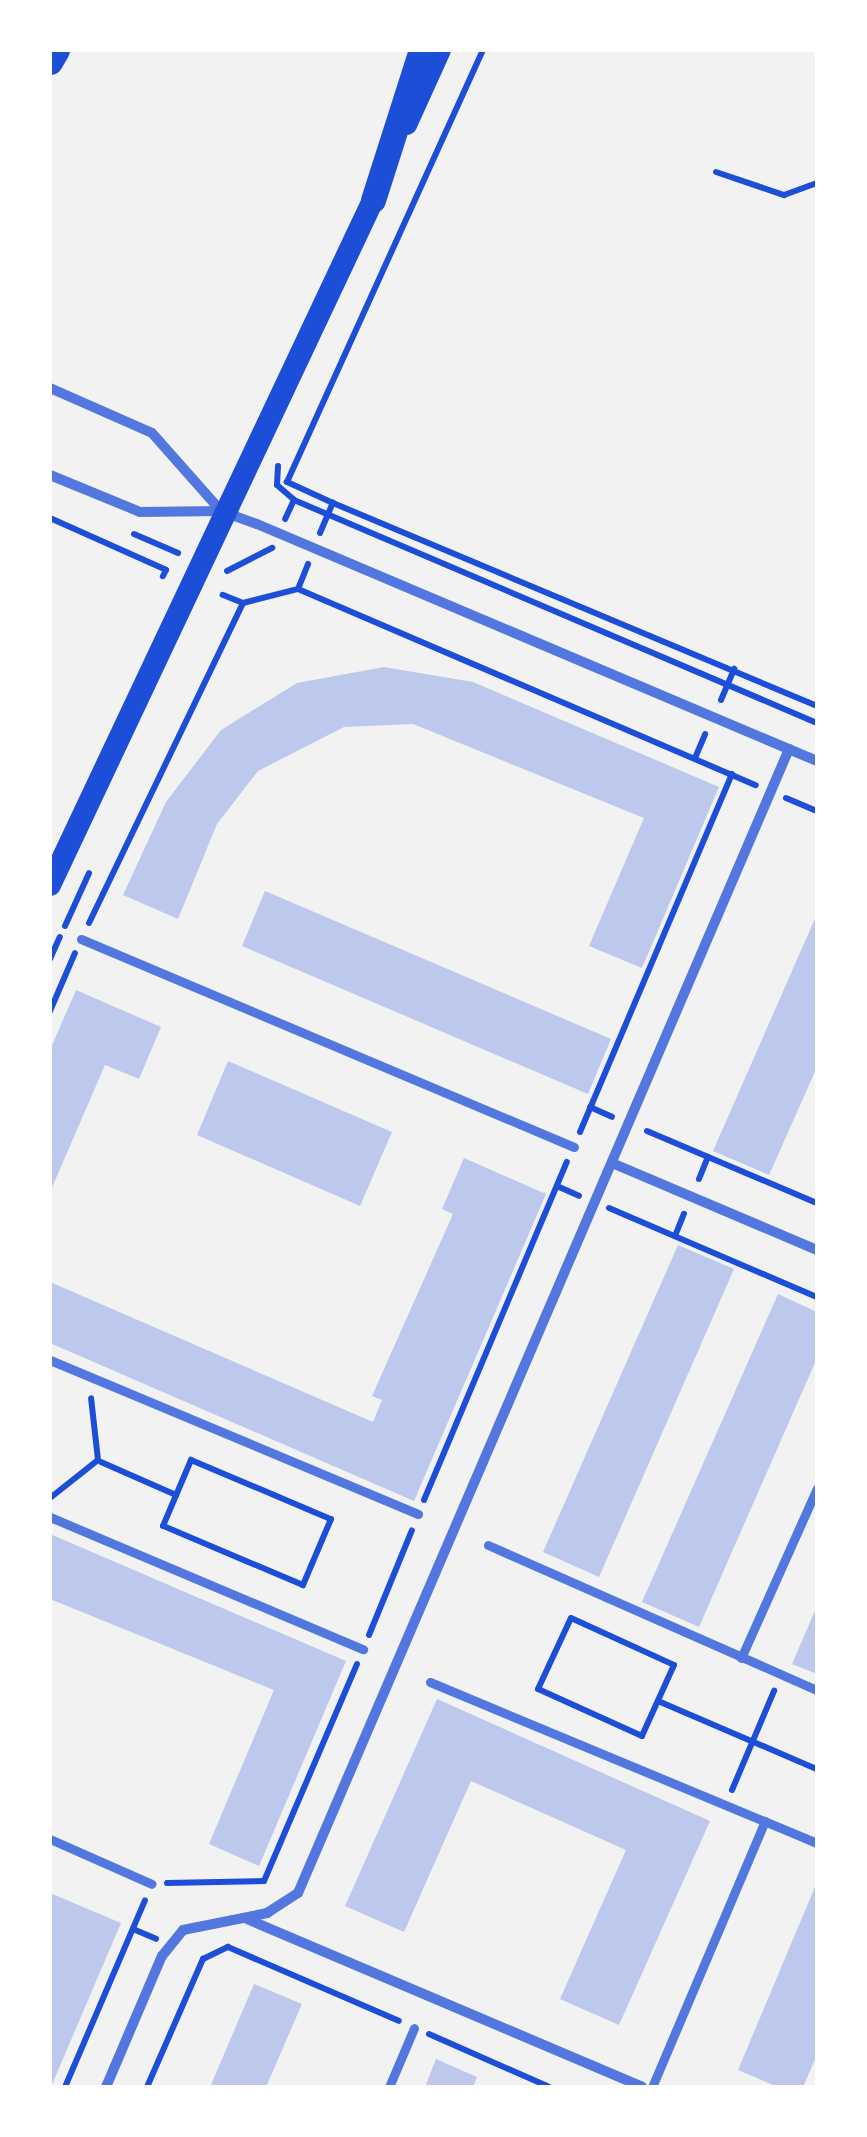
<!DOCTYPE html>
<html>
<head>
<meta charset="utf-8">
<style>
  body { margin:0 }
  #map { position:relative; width:867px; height:2137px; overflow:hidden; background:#f2f2f2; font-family:Inter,sans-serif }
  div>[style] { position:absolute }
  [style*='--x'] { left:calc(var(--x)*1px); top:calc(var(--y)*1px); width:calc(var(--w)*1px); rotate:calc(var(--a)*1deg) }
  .building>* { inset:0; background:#bdc9ec }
  .path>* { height:6px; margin:-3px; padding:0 3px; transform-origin:3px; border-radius:3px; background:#1d4ed8 }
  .pedestrian>* { height:9px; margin:-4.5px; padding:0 4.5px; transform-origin:4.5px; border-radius:4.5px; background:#5277de }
  .minor>* { height:10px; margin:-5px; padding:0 5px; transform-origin:5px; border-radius:5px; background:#5277de }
  .secondary>* { height:20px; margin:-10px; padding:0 10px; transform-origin:10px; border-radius:10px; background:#1d4ed8 }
  .primary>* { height:22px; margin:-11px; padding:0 11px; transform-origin:11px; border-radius:11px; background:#1d4ed8 }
  .trunk>* { height:25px; margin:-12.5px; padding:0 12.5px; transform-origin:12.5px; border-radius:12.5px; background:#1d4ed8 }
  span { translate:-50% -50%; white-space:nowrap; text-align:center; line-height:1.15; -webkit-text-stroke:10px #fff; paint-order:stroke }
  .frame { position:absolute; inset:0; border:52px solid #fff; pointer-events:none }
</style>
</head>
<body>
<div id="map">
  <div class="building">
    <div style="clip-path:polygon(384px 667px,473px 682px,719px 787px,642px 968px,589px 946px,644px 818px,413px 724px,344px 727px,258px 771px,217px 824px,178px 919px,123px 895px,166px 802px,221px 730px,297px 683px)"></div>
    <div style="clip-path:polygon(265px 891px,611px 1039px,588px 1094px,242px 946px)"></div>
    <div style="clip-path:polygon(817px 914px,817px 1067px,769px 1175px,713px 1151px)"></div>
    <div style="clip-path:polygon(76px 990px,161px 1027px,139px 1079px,105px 1065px,50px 1192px,50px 1050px)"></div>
    <div style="clip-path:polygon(228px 1061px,392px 1132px,360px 1206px,197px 1135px)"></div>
    <div style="clip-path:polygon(464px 1158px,546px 1194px,414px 1501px,50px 1343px,50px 1282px,373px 1422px,382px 1400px,372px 1396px,453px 1214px,442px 1209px)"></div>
    <div style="clip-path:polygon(678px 1245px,734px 1269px,599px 1577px,543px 1552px)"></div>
    <div style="clip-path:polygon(778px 1294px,817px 1312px,817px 1358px,699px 1627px,642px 1602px)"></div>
    <div style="clip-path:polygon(50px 1534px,346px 1661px,259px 1866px,209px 1844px,274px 1690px,50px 1599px)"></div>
    <div style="clip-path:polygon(817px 1606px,817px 1674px,792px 1664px)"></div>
    <div style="clip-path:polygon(437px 1699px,710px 1821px,619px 2025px,560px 1999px,626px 1850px,471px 1781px,404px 1932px,345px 1906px)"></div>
    <div style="clip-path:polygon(817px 1882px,817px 2055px,803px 2087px,778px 2087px,738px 2070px)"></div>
    <div style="clip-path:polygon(50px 1893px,121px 1923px,51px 2087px,50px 2087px)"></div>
    <div style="clip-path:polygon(254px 1984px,302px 2004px,266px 2087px,210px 2087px)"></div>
    <div style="clip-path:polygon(436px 2059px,477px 2077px,473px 2087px,425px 2087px)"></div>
  </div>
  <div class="path">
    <div style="--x:716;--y:172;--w:72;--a:18.7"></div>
    <div style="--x:784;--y:195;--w:35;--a:-20"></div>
    <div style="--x:278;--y:466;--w:19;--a:93"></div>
    <div style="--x:277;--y:485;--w:23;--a:41"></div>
    <div style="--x:294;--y:500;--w:21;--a:115"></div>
    <div style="--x:294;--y:500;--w:569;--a:23.09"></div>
    <div style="--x:333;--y:503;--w:525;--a:22.75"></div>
    <div style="--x:50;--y:518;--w:127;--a:24.1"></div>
    <div style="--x:166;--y:570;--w:7;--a:117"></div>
    <div style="--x:320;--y:533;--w:33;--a:-67"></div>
    <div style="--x:333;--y:503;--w:51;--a:-155.5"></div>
    <div style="--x:287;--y:482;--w:474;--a:-65.6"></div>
    <div style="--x:134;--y:534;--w:48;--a:23.4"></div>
    <div style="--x:227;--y:571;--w:51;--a:-27.1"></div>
    <div style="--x:298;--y:589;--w:498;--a:23.2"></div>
    <div style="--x:243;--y:603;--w:57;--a:-14.3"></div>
    <div style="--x:298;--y:589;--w:27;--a:-68"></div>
    <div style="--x:721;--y:700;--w:34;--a:-67"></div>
    <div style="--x:695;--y:758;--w:26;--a:-67"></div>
    <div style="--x:786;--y:798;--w:34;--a:23"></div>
    <div style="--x:89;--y:923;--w:355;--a:-64.3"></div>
    <div style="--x:243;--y:603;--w:22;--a:-158"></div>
    <div style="--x:65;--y:926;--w:58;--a:-65.6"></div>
    <div style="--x:50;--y:959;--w:24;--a:-66"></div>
    <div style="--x:50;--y:1011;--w:63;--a:-66.7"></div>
    <div style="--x:590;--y:1107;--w:24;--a:24"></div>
    <div style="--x:647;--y:1131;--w:185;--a:23"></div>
    <div style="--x:580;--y:1132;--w:389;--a:-67"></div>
    <div style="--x:699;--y:1179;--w:24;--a:-68"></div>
    <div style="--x:557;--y:1186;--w:24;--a:24"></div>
    <div style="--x:609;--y:1208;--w:226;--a:23.2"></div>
    <div style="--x:675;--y:1236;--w:24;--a:-68"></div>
    <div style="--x:191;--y:1460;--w:152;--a:22.9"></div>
    <div style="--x:331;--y:1519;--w:72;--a:113"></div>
    <div style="--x:303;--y:1585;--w:152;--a:-157.1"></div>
    <div style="--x:163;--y:1526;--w:72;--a:-67"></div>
    <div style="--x:101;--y:1462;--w:82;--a:23.7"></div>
    <div style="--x:50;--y:1498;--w:61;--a:-38.4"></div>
    <div style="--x:98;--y:1460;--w:62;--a:-96.4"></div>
    <div style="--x:424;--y:1500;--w:367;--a:-67.1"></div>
    <div style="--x:571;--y:1618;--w:113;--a:24.5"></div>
    <div style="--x:674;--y:1665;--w:78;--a:114.3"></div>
    <div style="--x:642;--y:1736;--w:114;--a:-155.7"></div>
    <div style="--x:538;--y:1689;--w:78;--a:-65.1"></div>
    <div style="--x:369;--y:1635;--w:113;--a:-67.7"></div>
    <div style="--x:658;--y:1701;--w:173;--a:23.2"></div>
    <div style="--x:732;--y:1790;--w:108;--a:-67"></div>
    <div style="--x:167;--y:1883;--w:97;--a:-1.2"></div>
    <div style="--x:264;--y:1881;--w:236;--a:-66.8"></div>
    <div style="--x:133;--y:1929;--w:25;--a:23"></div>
    <div style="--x:429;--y:2034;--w:131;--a:23.8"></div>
    <div style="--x:65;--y:2087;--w:203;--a:-66.8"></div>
    <div style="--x:147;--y:2087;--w:140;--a:-66.4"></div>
    <div style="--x:203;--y:1959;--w:28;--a:-26"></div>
    <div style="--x:228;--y:1947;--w:186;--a:23.4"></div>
  </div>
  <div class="pedestrian">
    <div style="--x:81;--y:939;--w:535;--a:22.88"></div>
    <div style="--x:50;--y:1360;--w:399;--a:22.7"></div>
    <div style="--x:50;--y:1517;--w:340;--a:22.9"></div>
    <div style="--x:488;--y:1545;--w:360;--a:23.8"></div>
    <div style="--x:741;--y:1658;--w:186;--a:-65.9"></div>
    <div style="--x:430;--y:1682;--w:419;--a:22.6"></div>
    <div style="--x:50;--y:1839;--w:111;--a:23.8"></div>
    <div style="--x:389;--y:2087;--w:64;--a:-67"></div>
    <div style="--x:652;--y:2087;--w:289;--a:-67"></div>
  </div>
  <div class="minor">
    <div style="--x:50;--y:388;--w:111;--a:23.8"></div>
    <div style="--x:152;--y:433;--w:104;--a:48.5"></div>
    <div style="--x:50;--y:475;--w:97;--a:22.3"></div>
    <div style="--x:140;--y:512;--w:81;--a:-0.7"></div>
    <div style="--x:221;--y:511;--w:38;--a:20"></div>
    <div style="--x:257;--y:524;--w:608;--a:22.94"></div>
    <div style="--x:612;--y:1163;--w:223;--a:23"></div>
    <div style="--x:247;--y:1919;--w:429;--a:23"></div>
    <div style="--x:106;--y:2087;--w:142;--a:-66.9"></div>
    <div style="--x:162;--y:1956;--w:33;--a:-51"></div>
    <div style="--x:183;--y:1930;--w:86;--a:-11.4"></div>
    <div style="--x:267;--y:1913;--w:37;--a:-33"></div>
    <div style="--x:298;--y:1893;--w:1245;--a:-66.77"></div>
  </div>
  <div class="secondary">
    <div style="--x:407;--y:125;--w:82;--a:-65.6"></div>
  </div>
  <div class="primary">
    <div style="--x:50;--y:885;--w:757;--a:-64.75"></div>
  </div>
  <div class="trunk">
    <div style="--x:50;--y:62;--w:14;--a:-60"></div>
    <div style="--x:373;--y:200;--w:157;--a:-72.3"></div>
  </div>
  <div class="frame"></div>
</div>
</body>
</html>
